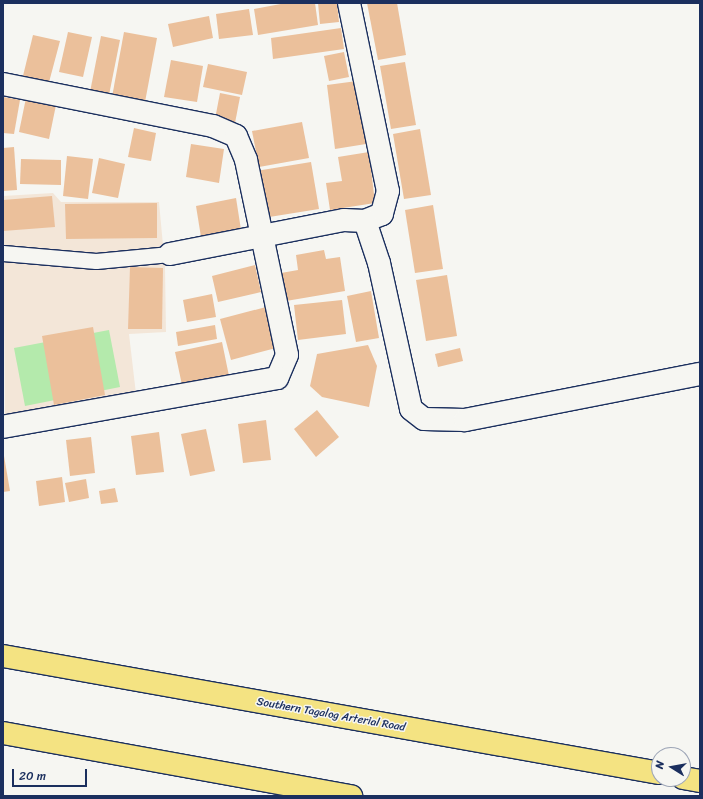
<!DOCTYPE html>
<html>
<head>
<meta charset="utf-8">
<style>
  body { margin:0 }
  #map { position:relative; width:703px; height:799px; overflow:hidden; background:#f6f6f2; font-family:Sriracha,sans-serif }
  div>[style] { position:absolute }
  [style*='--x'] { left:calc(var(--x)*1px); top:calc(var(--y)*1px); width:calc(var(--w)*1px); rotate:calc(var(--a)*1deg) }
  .built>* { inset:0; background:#f3e6d8 }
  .green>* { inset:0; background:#b4eaac }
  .building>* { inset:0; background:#ebc09b }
  .roads { filter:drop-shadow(1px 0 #1b2f5e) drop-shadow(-1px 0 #1b2f5e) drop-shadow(0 1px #1b2f5e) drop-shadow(0 -1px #1b2f5e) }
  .lane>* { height:15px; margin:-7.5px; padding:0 7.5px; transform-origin:7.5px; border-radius:7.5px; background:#f6f6f2 }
  .street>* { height:22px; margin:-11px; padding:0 11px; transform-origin:11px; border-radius:11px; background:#f6f6f2 }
  .highway>* { height:22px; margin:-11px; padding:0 11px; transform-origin:11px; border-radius:11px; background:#f4e382 }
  span { translate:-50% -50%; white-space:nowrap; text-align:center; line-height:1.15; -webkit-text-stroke:3px #f6f6f2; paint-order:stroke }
  .street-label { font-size:11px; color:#1b2f5e }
  .frame { position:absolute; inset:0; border:4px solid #1b2f5e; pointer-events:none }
  .north { position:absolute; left:651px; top:747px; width:40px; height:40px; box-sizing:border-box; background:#f6f6f2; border:1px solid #9ea6b7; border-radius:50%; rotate:281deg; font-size:11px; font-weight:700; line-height:16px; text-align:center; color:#1b2f5e }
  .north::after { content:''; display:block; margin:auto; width:14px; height:18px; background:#1b2f5e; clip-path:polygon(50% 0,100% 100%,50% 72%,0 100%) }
  .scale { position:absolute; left:12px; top:769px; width:75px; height:18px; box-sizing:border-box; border:2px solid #1b2f5e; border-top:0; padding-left:5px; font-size:12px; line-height:14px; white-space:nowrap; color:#1b2f5e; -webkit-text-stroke:3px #f6f6f2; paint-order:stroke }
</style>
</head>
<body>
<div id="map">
  <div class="built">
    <div style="clip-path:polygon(53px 193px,61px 202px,159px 202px,165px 267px,166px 332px,129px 334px,136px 394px,5px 417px,3px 196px)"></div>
  </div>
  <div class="green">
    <div style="clip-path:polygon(109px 330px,120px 387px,25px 406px,14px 348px)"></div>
  </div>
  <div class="building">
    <div style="clip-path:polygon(286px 3px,315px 3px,318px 25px,258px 35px,254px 9px)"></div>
    <div style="clip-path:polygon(318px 3px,337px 3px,339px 22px,320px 24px)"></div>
    <div style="clip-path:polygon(367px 3px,397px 3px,406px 55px,378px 60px)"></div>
    <div style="clip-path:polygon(249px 9px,253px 35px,219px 39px,216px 14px)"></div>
    <div style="clip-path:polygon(209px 16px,213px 38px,173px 47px,168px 24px)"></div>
    <div style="clip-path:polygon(341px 28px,344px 49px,273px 59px,271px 38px)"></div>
    <div style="clip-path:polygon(68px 32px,92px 37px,83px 77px,59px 72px)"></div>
    <div style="clip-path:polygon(124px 32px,157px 38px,145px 102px,112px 97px)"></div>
    <div style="clip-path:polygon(33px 35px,60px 41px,48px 86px,22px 80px)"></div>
    <div style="clip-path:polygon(101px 36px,120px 40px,109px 95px,90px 92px)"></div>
    <div style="clip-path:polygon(344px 52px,349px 77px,329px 81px,324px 56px)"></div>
    <div style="clip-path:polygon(171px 60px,203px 66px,197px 102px,164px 97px)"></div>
    <div style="clip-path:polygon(405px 62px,416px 125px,391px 129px,380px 66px)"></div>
    <div style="clip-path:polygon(208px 64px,247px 72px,242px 95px,203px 87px)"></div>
    <div style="clip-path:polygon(357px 81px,366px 144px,335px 149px,327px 85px)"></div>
    <div style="clip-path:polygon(220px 93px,240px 97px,235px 123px,215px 119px)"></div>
    <div style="clip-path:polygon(3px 97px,20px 100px,14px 134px,3px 133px)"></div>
    <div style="clip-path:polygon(26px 98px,56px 105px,49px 139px,19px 132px)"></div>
    <div style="clip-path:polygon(302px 122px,309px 158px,259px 167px,252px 131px)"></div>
    <div style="clip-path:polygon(134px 128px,156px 133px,151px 161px,128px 157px)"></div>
    <div style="clip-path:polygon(420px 129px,431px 195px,404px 199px,393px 134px)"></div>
    <div style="clip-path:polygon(191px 144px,224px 149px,219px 183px,186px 177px)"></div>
    <div style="clip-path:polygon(14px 147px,17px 190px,3px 191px,3px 148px)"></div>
    <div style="clip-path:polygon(369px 152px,375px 203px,330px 210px,326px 183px,342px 181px,338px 157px)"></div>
    <div style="clip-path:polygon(67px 156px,93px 159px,88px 199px,63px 196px)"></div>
    <div style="clip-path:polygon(99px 158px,125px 164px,118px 198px,92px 193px)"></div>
    <div style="clip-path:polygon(21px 159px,61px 160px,61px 185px,20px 184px)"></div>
    <div style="clip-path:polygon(311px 162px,319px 209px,263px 218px,256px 171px)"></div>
    <div style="clip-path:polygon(52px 196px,55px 227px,3px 231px,3px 200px)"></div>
    <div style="clip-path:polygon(236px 198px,241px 230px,201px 237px,196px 206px)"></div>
    <div style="clip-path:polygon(157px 203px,157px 238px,66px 239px,65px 204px)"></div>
    <div style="clip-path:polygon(433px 205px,443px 269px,415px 273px,405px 210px)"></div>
    <div style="clip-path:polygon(324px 250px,326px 259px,340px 257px,345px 291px,286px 301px,281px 273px,298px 270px,296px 255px)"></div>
    <div style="clip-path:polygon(255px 265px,261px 292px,218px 302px,212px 276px)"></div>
    <div style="clip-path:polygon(130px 267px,163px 268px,162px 329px,128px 329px)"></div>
    <div style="clip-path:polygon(447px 275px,457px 336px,426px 341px,416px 280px)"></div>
    <div style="clip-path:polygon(371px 291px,379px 338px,356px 342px,347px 296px)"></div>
    <div style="clip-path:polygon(212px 294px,216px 317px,187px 322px,183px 300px)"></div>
    <div style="clip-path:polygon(342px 300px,346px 334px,298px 340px,294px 305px)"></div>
    <div style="clip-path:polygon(266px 307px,276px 348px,231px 360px,220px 319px)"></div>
    <div style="clip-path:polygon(215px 325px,217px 339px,178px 346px,176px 332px)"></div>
    <div style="clip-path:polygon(93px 327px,105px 395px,54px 405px,42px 336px)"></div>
    <div style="clip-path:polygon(222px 342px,229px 376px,182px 385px,175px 352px)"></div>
    <div style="clip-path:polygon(368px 345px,377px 366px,369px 407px,322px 397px,310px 386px,317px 354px)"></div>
    <div style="clip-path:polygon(460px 348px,463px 361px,438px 367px,435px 354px)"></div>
    <div style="clip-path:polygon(317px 410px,339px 437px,316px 457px,294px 429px)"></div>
    <div style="clip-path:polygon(266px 420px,271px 460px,243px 463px,238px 424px)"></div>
    <div style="clip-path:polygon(206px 429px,215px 471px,190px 476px,181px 434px)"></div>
    <div style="clip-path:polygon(159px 432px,164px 472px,136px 475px,131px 436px)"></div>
    <div style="clip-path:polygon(91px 437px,95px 473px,70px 476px,66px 440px)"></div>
    <div style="clip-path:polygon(3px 450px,10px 491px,3px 492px)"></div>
    <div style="clip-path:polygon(62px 477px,65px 502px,39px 506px,36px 481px)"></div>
    <div style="clip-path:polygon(86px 479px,89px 498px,69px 502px,65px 483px)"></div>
    <div style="clip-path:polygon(115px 488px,118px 502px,101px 504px,99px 491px)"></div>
  </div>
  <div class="roads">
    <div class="lane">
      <div style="--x:3;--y:253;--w:93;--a:4.9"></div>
      <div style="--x:96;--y:261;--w:74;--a:-5.4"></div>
    </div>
    <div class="street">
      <div style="--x:349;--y:3;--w:192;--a:78.3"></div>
      <div style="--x:388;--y:191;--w:24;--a:105"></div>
      <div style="--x:382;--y:214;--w:18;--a:158"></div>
      <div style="--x:3;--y:84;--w:214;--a:11.3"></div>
      <div style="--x:213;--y:126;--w:25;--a:23"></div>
      <div style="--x:236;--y:136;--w:26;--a:67"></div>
      <div style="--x:246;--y:160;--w:199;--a:78.1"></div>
      <div style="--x:287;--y:355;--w:25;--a:113"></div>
      <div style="--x:277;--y:378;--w:278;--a:169.9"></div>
      <div style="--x:170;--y:254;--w:177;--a:-11.1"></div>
      <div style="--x:344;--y:220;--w:21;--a:3"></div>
      <div style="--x:365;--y:221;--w:44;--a:71.6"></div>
      <div style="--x:379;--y:263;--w:149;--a:77.6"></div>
      <div style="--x:411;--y:409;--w:16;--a:38"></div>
      <div style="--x:424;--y:419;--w:41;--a:1.4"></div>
      <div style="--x:465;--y:420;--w:239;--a:-11.1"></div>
    </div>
    <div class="highway">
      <div style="--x:3;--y:656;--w:666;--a:10.11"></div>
      <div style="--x:3;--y:733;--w:354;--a:10.3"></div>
      <div style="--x:683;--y:778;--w:17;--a:10"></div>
    </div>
  </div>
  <div class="street-label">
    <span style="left:331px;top:715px;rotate:10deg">Southern Tagalog Arterial Road</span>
  </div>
  <div class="frame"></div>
  <div class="north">N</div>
  <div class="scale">20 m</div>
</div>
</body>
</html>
